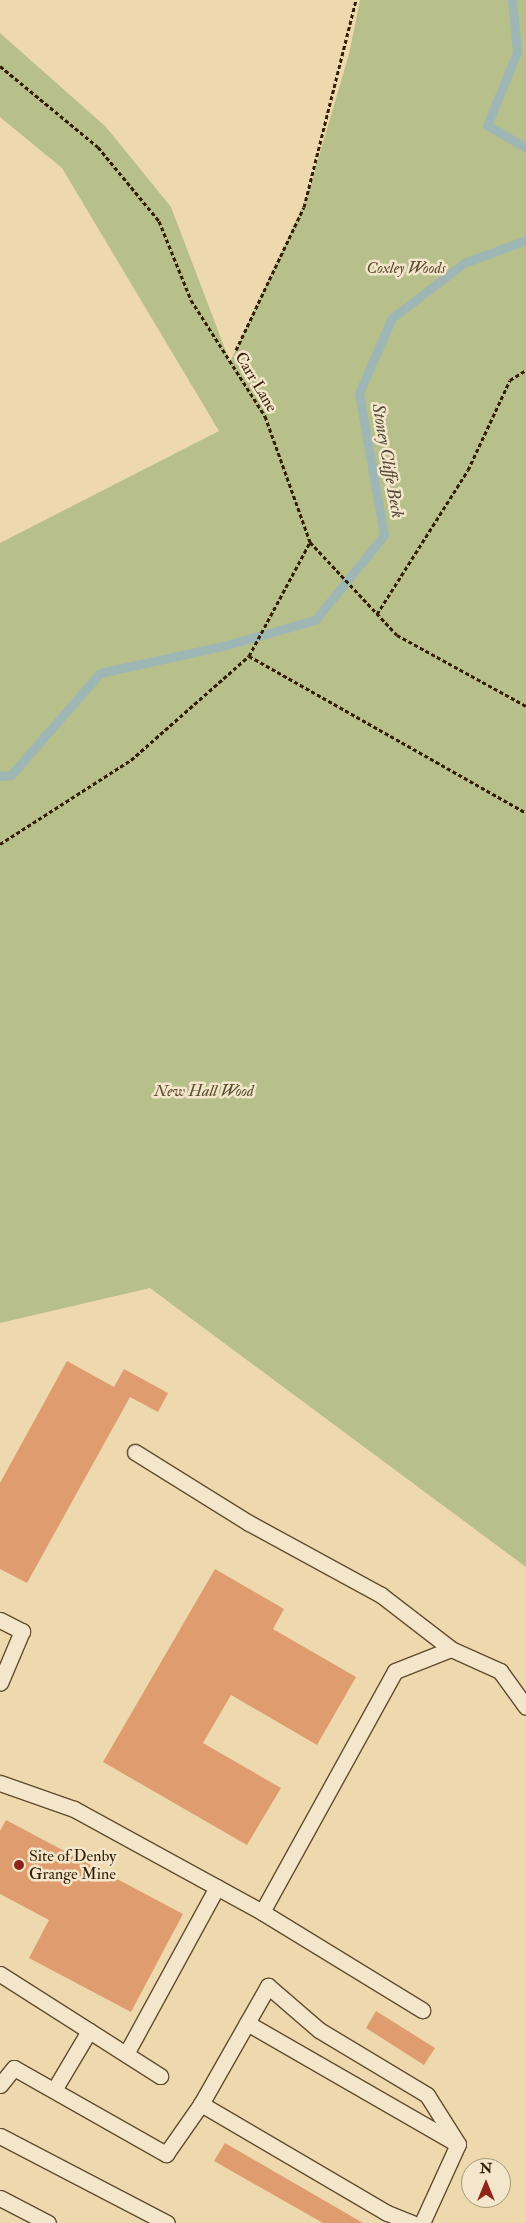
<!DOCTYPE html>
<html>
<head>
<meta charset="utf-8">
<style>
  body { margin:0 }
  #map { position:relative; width:526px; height:2223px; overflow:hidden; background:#edd9ad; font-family:"IM FELL Double Pica",serif }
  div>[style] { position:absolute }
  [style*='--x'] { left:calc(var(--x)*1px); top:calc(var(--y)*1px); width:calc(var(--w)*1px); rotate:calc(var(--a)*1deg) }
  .green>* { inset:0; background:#b7bf8b }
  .stream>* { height:9px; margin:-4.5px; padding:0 4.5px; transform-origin:4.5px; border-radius:4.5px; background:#9eb7b5 }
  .building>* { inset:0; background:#df9d6f }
  .path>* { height:3px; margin-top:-1.5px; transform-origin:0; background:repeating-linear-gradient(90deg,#331d03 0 4px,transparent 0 6.5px) }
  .roads { filter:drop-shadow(1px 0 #624c2e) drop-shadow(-1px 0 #624c2e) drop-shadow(0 1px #624c2e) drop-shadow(0 -1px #624c2e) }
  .service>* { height:15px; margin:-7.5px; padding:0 7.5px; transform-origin:7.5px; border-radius:7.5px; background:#f3e6ca }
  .dots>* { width:14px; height:14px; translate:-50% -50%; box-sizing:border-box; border:2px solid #f3e6ca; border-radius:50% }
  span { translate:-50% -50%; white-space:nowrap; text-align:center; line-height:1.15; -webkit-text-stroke:5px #f3e6ca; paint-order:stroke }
  .park-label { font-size:16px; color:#5b4e2c; font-style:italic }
  .street-label { font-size:16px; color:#331d03 }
  .poi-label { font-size:16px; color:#331d03 }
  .left { translate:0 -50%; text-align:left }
  .water-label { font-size:18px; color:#534b38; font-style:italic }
  .north { position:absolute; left:461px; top:2158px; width:50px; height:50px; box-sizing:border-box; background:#f3e6ca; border:1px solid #a6967a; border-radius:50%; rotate:0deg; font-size:14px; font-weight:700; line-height:20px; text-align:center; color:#331d03 }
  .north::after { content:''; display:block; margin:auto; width:18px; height:22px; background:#8f2418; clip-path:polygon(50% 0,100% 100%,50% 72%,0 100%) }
</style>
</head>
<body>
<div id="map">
  <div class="green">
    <div style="clip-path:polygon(360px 0,526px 0,526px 1567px,150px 1288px,0 1323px,0 543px,219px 431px,62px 168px,0 117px,0 33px,106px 127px,171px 207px,230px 362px,307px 197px,349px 54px)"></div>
  </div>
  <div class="stream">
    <div style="--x:512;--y:0;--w:52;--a:84.5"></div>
    <div style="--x:517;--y:52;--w:79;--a:112.3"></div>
    <div style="--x:487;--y:125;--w:45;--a:30.5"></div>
    <div style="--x:0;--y:776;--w:11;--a:-5"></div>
    <div style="--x:11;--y:775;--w:135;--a:-48.9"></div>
    <div style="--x:100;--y:673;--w:126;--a:-12.4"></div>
    <div style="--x:223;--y:646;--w:96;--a:-15.8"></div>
    <div style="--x:315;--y:620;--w:109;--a:-50.9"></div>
    <div style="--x:384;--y:535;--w:144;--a:-100"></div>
    <div style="--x:359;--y:393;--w:82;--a:-66.3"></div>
    <div style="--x:392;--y:318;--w:91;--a:-37.4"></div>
    <div style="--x:464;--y:263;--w:66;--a:-20.4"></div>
  </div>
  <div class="building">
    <div style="clip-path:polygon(67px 1361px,114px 1387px,124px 1369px,168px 1393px,158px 1412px,130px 1397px,27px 1583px,0 1569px,0 1483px)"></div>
    <div style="clip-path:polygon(215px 1569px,284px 1609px,273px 1629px,356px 1677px,317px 1745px,231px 1695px,203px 1743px,281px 1788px,247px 1845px,103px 1762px)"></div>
    <div style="clip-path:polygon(6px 1820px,183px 1914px,131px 2012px,29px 1958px,49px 1920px,0 1894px,0 1831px)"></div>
    <div style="clip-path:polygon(376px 2011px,435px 2048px,424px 2065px,366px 2028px)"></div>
    <div style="clip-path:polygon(225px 2143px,363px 2223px,323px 2223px,214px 2161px)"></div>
  </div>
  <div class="path">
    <div style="--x:0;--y:66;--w:127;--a:39.6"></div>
    <div style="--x:98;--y:147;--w:96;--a:50.5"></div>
    <div style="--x:159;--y:221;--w:85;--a:67.9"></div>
    <div style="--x:191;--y:300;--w:138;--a:57.5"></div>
    <div style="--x:265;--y:416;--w:134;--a:70.3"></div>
    <div style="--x:310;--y:542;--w:127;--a:46.9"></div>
    <div style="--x:397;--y:635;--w:147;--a:28.8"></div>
    <div style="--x:236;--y:350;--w:158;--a:-64.6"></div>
    <div style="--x:304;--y:207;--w:213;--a:-75.9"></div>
    <div style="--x:377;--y:614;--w:170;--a:-57.7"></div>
    <div style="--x:468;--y:470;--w:99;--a:-65"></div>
    <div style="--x:510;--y:380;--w:19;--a:-32"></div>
    <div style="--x:249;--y:656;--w:129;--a:-61.8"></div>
    <div style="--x:0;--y:844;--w:156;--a:-32.7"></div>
    <div style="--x:131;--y:760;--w:157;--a:-41.4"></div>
    <div style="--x:249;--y:656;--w:318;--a:29.5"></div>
  </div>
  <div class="roads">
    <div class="service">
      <div style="--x:135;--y:1452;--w:134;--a:31.9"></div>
      <div style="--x:249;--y:1523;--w:150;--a:28.6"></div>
      <div style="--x:381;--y:1595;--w:88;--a:37.6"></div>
      <div style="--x:0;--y:1620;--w:25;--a:27"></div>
      <div style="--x:22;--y:1631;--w:56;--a:112.9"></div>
      <div style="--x:0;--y:1783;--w:78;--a:19.4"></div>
      <div style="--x:74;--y:1809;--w:214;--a:28.7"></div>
      <div style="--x:262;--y:1912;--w:275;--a:-61.1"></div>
      <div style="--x:395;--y:1671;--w:60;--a:-21.4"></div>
      <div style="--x:451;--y:1649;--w:54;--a:24.2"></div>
      <div style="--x:500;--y:1671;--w:44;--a:54.2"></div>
      <div style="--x:262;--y:1912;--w:188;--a:31.5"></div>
      <div style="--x:0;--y:1974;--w:190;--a:32.5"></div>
      <div style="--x:247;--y:2023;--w:241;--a:29.9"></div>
      <div style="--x:126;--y:2054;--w:190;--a:-61.4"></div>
      <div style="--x:0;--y:2085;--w:22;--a:-51"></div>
      <div style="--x:14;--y:2068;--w:175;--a:29.5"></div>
      <div style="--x:166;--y:2154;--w:61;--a:-55"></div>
      <div style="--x:54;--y:2090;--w:69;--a:-59.3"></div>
      <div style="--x:0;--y:2136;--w:188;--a:27.5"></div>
      <div style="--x:0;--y:2198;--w:54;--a:27.5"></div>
      <div style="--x:412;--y:2223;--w:27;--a:-158"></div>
      <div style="--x:387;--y:2213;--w:216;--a:-149.6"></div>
      <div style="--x:201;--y:2104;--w:136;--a:-60.4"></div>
      <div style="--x:268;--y:1986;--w:67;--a:40.8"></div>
      <div style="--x:319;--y:2030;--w:126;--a:31"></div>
      <div style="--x:427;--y:2095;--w:58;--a:57.7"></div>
      <div style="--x:458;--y:2144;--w:87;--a:114.5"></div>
    </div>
  </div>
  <div class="dots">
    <div style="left:19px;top:1865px;background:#8f2418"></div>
  </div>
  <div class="park-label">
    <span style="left:406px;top:268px">Coxley Woods</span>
    <span style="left:204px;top:1091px">New Hall Wood</span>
  </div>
  <div class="street-label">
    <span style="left:256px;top:382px;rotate:59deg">Carr Lane</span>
  </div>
  <div class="poi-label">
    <span class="left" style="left:29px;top:1865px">Site of Denby<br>Grange Mine</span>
  </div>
  <div class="water-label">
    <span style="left:387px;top:461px;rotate:80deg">Stoney Cliffe Beck</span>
  </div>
  <div class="north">N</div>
</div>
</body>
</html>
